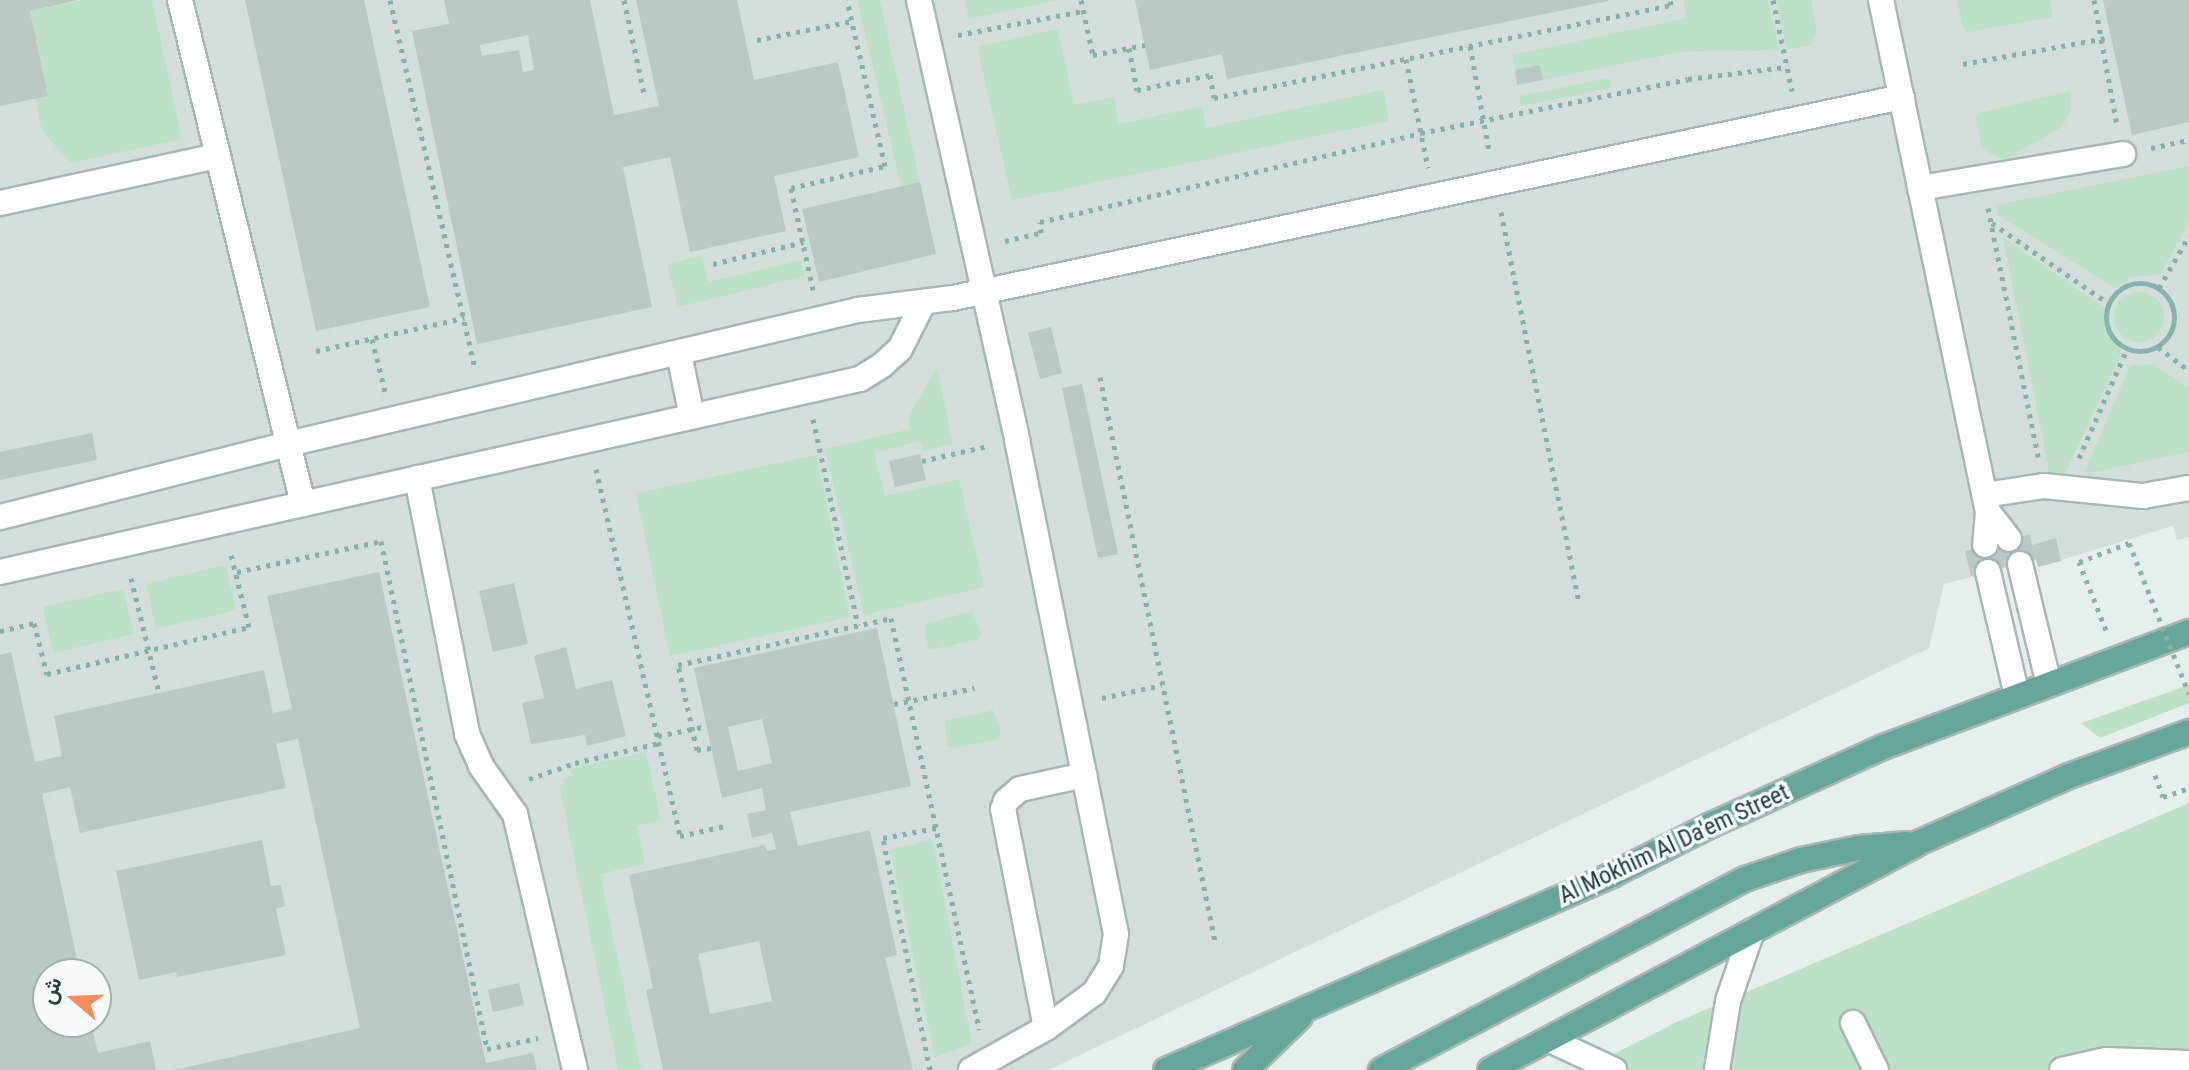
<!DOCTYPE html>
<html>
<head>
<meta charset="utf-8">
<style>
  body { margin:0 }
  #map { position:relative; width:2189px; height:1070px; overflow:hidden; background:#e5eeeb; font-family:"Roboto Condensed",Vazirmatn,sans-serif }
  div>[style] { position:absolute }
  [style*='--x'] { left:calc(var(--x)*1px); top:calc(var(--y)*1px); width:calc(var(--w)*1px); rotate:calc(var(--a)*1deg) }
  .built>* { inset:0; background:#d3deda }
  .green>* { inset:0; background:#bde0c9 }
  .round { border-radius:50% }
  .building>* { inset:0; background:#bac9c4 }
  .path>* { height:5px; margin-top:-2.5px; transform-origin:0; background:repeating-linear-gradient(90deg,#84b3a8 0 4px,transparent 0 10px) }
  .path>.ring { margin:-2.5px; padding:0; box-sizing:content-box; background:none; border:5px solid #84b3a8; border-radius:50% }
  .roads { filter:drop-shadow(2px 0 #a7b7b3) drop-shadow(-2px 0 #a7b7b3) drop-shadow(0 2px #a7b7b3) drop-shadow(0 -2px #a7b7b3) }
  .minor>* { height:24px; margin:-12px; padding:0 12px; transform-origin:12px; border-radius:12px; background:#fff }
  .major>* { height:24px; margin:-12px; padding:0 12px; transform-origin:12px; border-radius:12px; background:#67a69b }
  .path-bridge>* { height:5px; margin-top:-2.5px; transform-origin:0; background:repeating-linear-gradient(90deg,#84b3a8 0 4px,transparent 0 10px) }
  span { translate:-50% -50%; white-space:nowrap; text-align:center; line-height:1.15; -webkit-text-stroke:7px #f6faf8; paint-order:stroke }
  .street-label { font-size:24px; color:#23413c }
  .north { position:absolute; left:32px; top:958px; width:80px; height:80px; box-sizing:border-box; background:#f6faf8; border:2px solid #a2b0ad; border-radius:50%; rotate:289deg; font-size:22px; font-weight:700; line-height:32px; text-align:center; color:#23413c }
  .north::after { content:''; display:block; margin:auto; width:28px; height:36px; background:#f78d5a; clip-path:polygon(50% 0,100% 100%,50% 72%,0 100%) }
</style>
</head>
<body>
<div id="map">
  <div class="built">
    <div style="clip-path:polygon(evenodd,0 0,2189px 0,2189px 537px,2177px 540px,2173px 526px,2038px 567px,2036px 560px,1944px 584px,1929px 648px,1049px 1070px,0 1070px,0 0,48px 974px,96px 974px,96px 1022px,48px 1022px,48px 974px)"></div>
  </div>
  <div class="green">
    <div style="clip-path:polygon(84px 0,152px 0,182px 139px,71px 163px,42px 131px,35px 99px,48px 96px,30px 11px)"></div>
    <div style="clip-path:polygon(857px 0,880px 0,920px 182px,901px 186px)"></div>
    <div style="clip-path:polygon(965px 0,1058px 0,969px 19px)"></div>
    <div style="clip-path:polygon(1683px 0,1768px 0,1779px 50px,1679px 52px,1543px 80px,1540px 66px,1515px 70px,1512px 55px,1687px 18px)"></div>
    <div style="clip-path:polygon(1776px 0,1811px 0,1817px 33px,1811px 45px,1787px 50px)"></div>
    <div style="clip-path:polygon(1957px 0,2049px 0,2053px 17px,1968px 32px,1963px 28px)"></div>
    <div style="clip-path:polygon(1058px 29px,1074px 105px,1114px 97px,1119px 124px,1202px 106px,1206px 128px,1383px 90px,1389px 121px,1012px 200px,977px 47px)"></div>
    <div style="clip-path:polygon(1609px 78px,1611px 88px,1521px 106px,1520px 96px)"></div>
    <div style="clip-path:polygon(2071px 91px,2071px 112px,2059px 129px,2004px 160px,1982px 149px,1975px 117px,1978px 113px)"></div>
    <div style="clip-path:polygon(2189px 166px,2189px 222px,2160px 275px,2131px 277px,2115px 288px,1998px 215px,1996px 205px)"></div>
    <div style="clip-path:polygon(2003px 237px,2105px 308px,2109px 337px,2122px 352px,2065px 473px,2050px 476px)"></div>
    <div style="clip-path:polygon(702px 256px,709px 282px,801px 260px,805px 276px,678px 307px,667px 264px)"></div>
    <div class="round" style="left:2114px;top:292px;width:50px;height:50px"></div>
    <div style="clip-path:polygon(2153px 364px,2189px 388px,2189px 452px,2084px 474px,2130px 365px)"></div>
    <div style="clip-path:polygon(937px 368px,953px 444px,923px 451px,920px 441px,874px 453px,885px 496px,959px 479px,984px 587px,864px 615px,825px 449px,910px 429px,909px 415px)"></div>
    <div style="clip-path:polygon(816px 455px,850px 617px,670px 656px,636px 493px)"></div>
    <div style="clip-path:polygon(226px 565px,236px 610px,156px 629px,146px 584px)"></div>
    <div style="clip-path:polygon(123px 589px,134px 634px,53px 653px,43px 607px)"></div>
    <div style="clip-path:polygon(972px 611px,981px 633px,978px 639px,932px 650px,928px 648px,924px 624px)"></div>
    <div style="clip-path:polygon(2189px 685px,2189px 703px,2100px 738px,2081px 723px)"></div>
    <div style="clip-path:polygon(993px 710px,1001px 732px,998px 739px,953px 748px,947px 745px,945px 721px)"></div>
    <div style="clip-path:polygon(646px 752px,661px 820px,637px 826px,645px 864px,600px 874px,641px 1070px,618px 1070px,559px 785px,564px 784px,563px 778px,572px 776px,570px 769px)"></div>
    <div style="clip-path:polygon(2189px 803px,2189px 1070px,1582px 1070px,1677px 1022px)"></div>
    <div style="clip-path:polygon(933px 840px,972px 1044px,935px 1057px,890px 849px)"></div>
  </div>
  <div class="building">
    <div style="clip-path:polygon(0 0,78px 0,30px 11px,48px 96px,0 106px)"></div>
    <div style="clip-path:polygon(245px 0,364px 0,430px 307px,316px 331px)"></div>
    <div style="clip-path:polygon(evenodd,444px 0,590px 0,614px 115px,659px 106px,636px 0,737px 0,754px 80px,838px 62px,859px 157px,774px 176px,786px 231px,690px 252px,670px 157px,623px 167px,652px 307px,477px 344px,412px 31px,449px 24px,444px 0,528px 35px,534px 70px,523px 72px,519px 50px,482px 56px,480px 45px,528px 35px)"></div>
    <div style="clip-path:polygon(1135px 0,1608px 0,1608px 1px,1227px 79px,1222px 54px,1150px 70px)"></div>
    <div style="clip-path:polygon(2103px 0,2189px 0,2189px 122px,2132px 135px)"></div>
    <div style="clip-path:polygon(1540px 65px,1543px 80px,1517px 85px,1515px 70px)"></div>
    <div style="clip-path:polygon(920px 182px,936px 254px,819px 282px,802px 209px)"></div>
    <div style="clip-path:polygon(1051px 327px,1062px 373px,1040px 379px,1028px 333px)"></div>
    <div style="clip-path:polygon(1082px 384px,1118px 554px,1098px 558px,1062px 388px)"></div>
    <div style="clip-path:polygon(92px 433px,97px 460px,0 480px,0 452px)"></div>
    <div style="clip-path:polygon(920px 454px,926px 480px,895px 487px,889px 461px)"></div>
    <div style="clip-path:polygon(2030px 534px,2032px 545px,2056px 538px,2061px 561px,2038px 567px,2036px 559px,1971px 576px,1965px 551px)"></div>
    <div style="clip-path:polygon(379px 572px,486px 1063px,533px 1053px,537px 1070px,174px 1070px,360px 1028px,298px 739px,276px 744px,286px 788px,80px 833px,70px 787px,42px 794px,80px 974px,48px 974px,48px 1022px,91px 1022px,98px 1053px,150px 1041px,156px 1070px,0 1070px,0 655px,11px 652px,35px 762px,62px 756px,54px 716px,264px 670px,273px 713px,292px 709px,267px 596px)"></div>
    <div style="clip-path:polygon(514px 583px,528px 644px,493px 652px,479px 591px)"></div>
    <div style="clip-path:polygon(evenodd,877px 628px,911px 786px,790px 812px,798px 846px,870px 830px,897px 955px,885px 958px,913px 1070px,663px 1070px,646px 990px,653px 988px,629px 875px,765px 845px,767px 851px,776px 849px,772px 833px,752px 838px,747px 814px,766px 810px,762px 788px,722px 798px,694px 668px,877px 628px,762px 719px,772px 763px,738px 771px,728px 727px,762px 719px,877px 628px,759px 941px,772px 1001px,710px 1014px,698px 954px,759px 941px)"></div>
    <div style="clip-path:polygon(566px 647px,576px 689px,612px 680px,626px 736px,587px 746px,585px 735px,531px 744px,522px 703px,544px 698px,534px 656px)"></div>
    <div style="clip-path:polygon(262px 840px,271px 886px,281px 885px,285px 906px,276px 909px,286px 955px,177px 977px,176px 972px,139px 980px,116px 871px)"></div>
    <div style="clip-path:polygon(519px 983px,524px 1005px,493px 1012px,488px 990px)"></div>
  </div>
  <div class="path">
    <div style="--x:390;--y:0;--w:377;--a:77"></div>
    <div style="--x:624;--y:0;--w:100;--a:77.9"></div>
    <div style="--x:1081;--y:0;--w:56;--a:77.7"></div>
    <div style="--x:1093;--y:55;--w:53;--a:-10.9"></div>
    <div style="--x:1773;--y:0;--w:93;--a:78.2"></div>
    <div style="--x:2094;--y:0;--w:127;--a:79.6"></div>
    <div style="--x:958;--y:35;--w:127;--a:-10.9"></div>
    <div style="--x:757;--y:40;--w:97;--a:-11.3"></div>
    <div style="--x:1470;--y:46;--w:107;--a:79.7"></div>
    <div style="--x:1129;--y:48;--w:43;--a:79.2"></div>
    <div style="--x:1137;--y:90;--w:75;--a:-11.6"></div>
    <div style="--x:1210;--y:75;--w:23;--a:80"></div>
    <div style="--x:1214;--y:98;--w:466;--a:-11.5"></div>
    <div style="--x:1671;--y:5;--w:5;--a:-101"></div>
    <div style="--x:1406;--y:59;--w:111;--a:78.6"></div>
    <div style="--x:1963;--y:64;--w:150;--a:-10.3"></div>
    <div style="--x:2151;--y:148;--w:39;--a:-12"></div>
    <div style="--x:1988;--y:208;--w:254;--a:78.6"></div>
    <div style="--x:1501;--y:212;--w:395;--a:78.7"></div>
    <div style="--x:1992;--y:223;--w:141;--a:34.6"></div>
    <div style="--x:1005;--y:241;--w:37;--a:-13"></div>
    <div style="--x:1041;--y:233;--w:11;--a:-95"></div>
    <div style="--x:1040;--y:222;--w:391;--a:-13.1"></div>
    <div style="--x:1421;--y:133;--w:272;--a:-11.4"></div>
    <div style="--x:1688;--y:79;--w:99;--a:-7"></div>
    <div style="--x:713;--y:264;--w:93;--a:-13.7"></div>
    <div class="ring" style="left:2106px;top:283px;width:63px;height:63px"></div>
    <div style="--x:2159;--y:288;--w:60;--a:-60"></div>
    <div style="--x:813;--y:290;--w:104;--a:-102.2"></div>
    <div style="--x:791;--y:188;--w:97;--a:-13.2"></div>
    <div style="--x:885;--y:166;--w:170;--a:-102.9"></div>
    <div style="--x:372;--y:339;--w:54;--a:76"></div>
    <div style="--x:2158;--y:347;--w:39;--a:37"></div>
    <div style="--x:316;--y:351;--w:152;--a:-12.6"></div>
    <div style="--x:1100;--y:377;--w:576;--a:78.48"></div>
    <div style="--x:813;--y:419;--w:211;--a:77.7"></div>
    <div style="--x:2079;--y:458;--w:119;--a:-66.2"></div>
    <div style="--x:922;--y:461;--w:68;--a:-12.8"></div>
    <div style="--x:596;--y:469;--w:376;--a:77.1"></div>
    <div style="--x:680;--y:836;--w:46;--a:-12.5"></div>
    <div style="--x:237;--y:572;--w:147;--a:-12.1"></div>
    <div style="--x:381;--y:541;--w:519;--a:78.21"></div>
    <div style="--x:487;--y:1049;--w:52;--a:-12.2"></div>
    <div style="--x:131;--y:578;--w:118;--a:76.3"></div>
    <div style="--x:2106;--y:630;--w:73;--a:-111.7"></div>
    <div style="--x:2079;--y:562;--w:53;--a:-20.8"></div>
    <div style="--x:0;--y:631;--w:35;--a:-13"></div>
    <div style="--x:34;--y:623;--w:53;--a:75.7"></div>
    <div style="--x:47;--y:674;--w:207;--a:-13.1"></div>
    <div style="--x:249;--y:627;--w:74;--a:-104"></div>
    <div style="--x:1102;--y:698;--w:61;--a:-12.2"></div>
    <div style="--x:894;--y:704;--w:82;--a:-11.3"></div>
    <div style="--x:658;--y:736;--w:50;--a:-11.5"></div>
    <div style="--x:711;--y:748;--w:14;--a:172"></div>
    <div style="--x:697;--y:750;--w:87;--a:-102.6"></div>
    <div style="--x:678;--y:665;--w:218;--a:-12.4"></div>
    <div style="--x:891;--y:618;--w:421;--a:77.9"></div>
    <div style="--x:2155;--y:775;--w:23;--a:70"></div>
    <div style="--x:2163;--y:797;--w:28;--a:-19"></div>
    <div style="--x:529;--y:779;--w:49;--a:-19.2"></div>
    <div style="--x:575;--y:763;--w:86;--a:-13.4"></div>
    <div style="--x:930;--y:1070;--w:237;--a:-101.5"></div>
    <div style="--x:883;--y:838;--w:54;--a:-10.7"></div>
  </div>
  <div class="roads">
    <div class="minor">
      <div style="--x:180;--y:0;--w:519;--a:76.29"></div>
      <div style="--x:919;--y:0;--w:451;--a:77.4"></div>
      <div style="--x:1017;--y:440;--w:504;--a:78.67"></div>
      <div style="--x:1116;--y:934;--w:32;--a:99"></div>
      <div style="--x:1111;--y:966;--w:32;--a:122"></div>
      <div style="--x:1094;--y:993;--w:59;--a:143.9"></div>
      <div style="--x:1046;--y:1028;--w:86;--a:150.8"></div>
      <div style="--x:1881;--y:0;--w:523;--a:78.2"></div>
      <div style="--x:1988;--y:512;--w:33;--a:95"></div>
      <div style="--x:1920;--y:188;--w:206;--a:-9.5"></div>
      <div style="--x:0;--y:203;--w:223;--a:-12.2"></div>
      <div style="--x:679;--y:354;--w:64;--a:78.3"></div>
      <div style="--x:417;--y:478;--w:261;--a:78.9"></div>
      <div style="--x:467;--y:734;--w:35;--a:66"></div>
      <div style="--x:481;--y:766;--w:59;--a:54.7"></div>
      <div style="--x:515;--y:814;--w:263;--a:76.8"></div>
      <div style="--x:1985;--y:495;--w:60;--a:-8.7"></div>
      <div style="--x:2044;--y:486;--w:100;--a:5.8"></div>
      <div style="--x:2143;--y:496;--w:47;--a:-9.9"></div>
      <div style="--x:1988;--y:512;--w:34;--a:52"></div>
      <div style="--x:0;--y:517;--w:297;--a:-14.2"></div>
      <div style="--x:288;--y:444;--w:586;--a:-13.23"></div>
      <div style="--x:858;--y:310;--w:96;--a:-7.2"></div>
      <div style="--x:953;--y:298;--w:970;--a:-11.96"></div>
      <div style="--x:2020;--y:564;--w:124;--a:76.5"></div>
      <div style="--x:0;--y:572;--w:881;--a:-12.65"></div>
      <div style="--x:860;--y:379;--w:25;--a:-32"></div>
      <div style="--x:881;--y:366;--w:25;--a:-42"></div>
      <div style="--x:900;--y:349;--w:49;--a:-63.4"></div>
      <div style="--x:1988;--y:572;--w:127;--a:76.8"></div>
      <div style="--x:1853;--y:1023;--w:52;--a:63.9"></div>
      <div style="--x:1046;--y:1028;--w:223;--a:-101.1"></div>
      <div style="--x:1003;--y:809;--w:9;--a:-69"></div>
      <div style="--x:1006;--y:801;--w:18;--a:-41"></div>
      <div style="--x:1020;--y:789;--w:66;--a:-12.3"></div>
      <div style="--x:1550;--y:1040;--w:71;--a:25.1"></div>
      <div style="--x:1717;--y:1070;--w:70;--a:-80.9"></div>
      <div style="--x:1728;--y:1001;--w:74;--a:-71.1"></div>
      <div style="--x:2062;--y:1070;--w:45;--a:-12.8"></div>
      <div style="--x:2106;--y:1060;--w:83;--a:2.1"></div>
    </div>
    <div class="major">
      <div style="--x:1166;--y:1070;--w:487;--a:-23.6"></div>
      <div style="--x:1612;--y:875;--w:109;--a:-26.8"></div>
      <div style="--x:1709;--y:826;--w:191;--a:-24.4"></div>
      <div style="--x:1883;--y:747;--w:327;--a:-20.6"></div>
      <div style="--x:1245;--y:1070;--w:76;--a:-43.9"></div>
      <div style="--x:1381;--y:1070;--w:411;--a:-27.7"></div>
      <div style="--x:1745;--y:879;--w:59;--a:-18.7"></div>
      <div style="--x:1801;--y:860;--w:59;--a:-11.7"></div>
      <div style="--x:1859;--y:848;--w:49;--a:-4.7"></div>
      <div style="--x:1490;--y:1070;--w:484;--a:-27.9"></div>
      <div style="--x:1918;--y:843;--w:165;--a:-23.9"></div>
      <div style="--x:2069;--y:776;--w:128;--a:-20.1"></div>
    </div>
  </div>
  <div class="path-bridge">
    <div style="--x:2129;--y:543;--w:162;--a:68.3"></div>
  </div>
  <div class="street-label">
    <span style="left:1674px;top:844px;rotate:-25deg">Al Mokhim Al Da'em Street</span>
  </div>
  <div class="north">ش</div>
</div>
</body>
</html>
